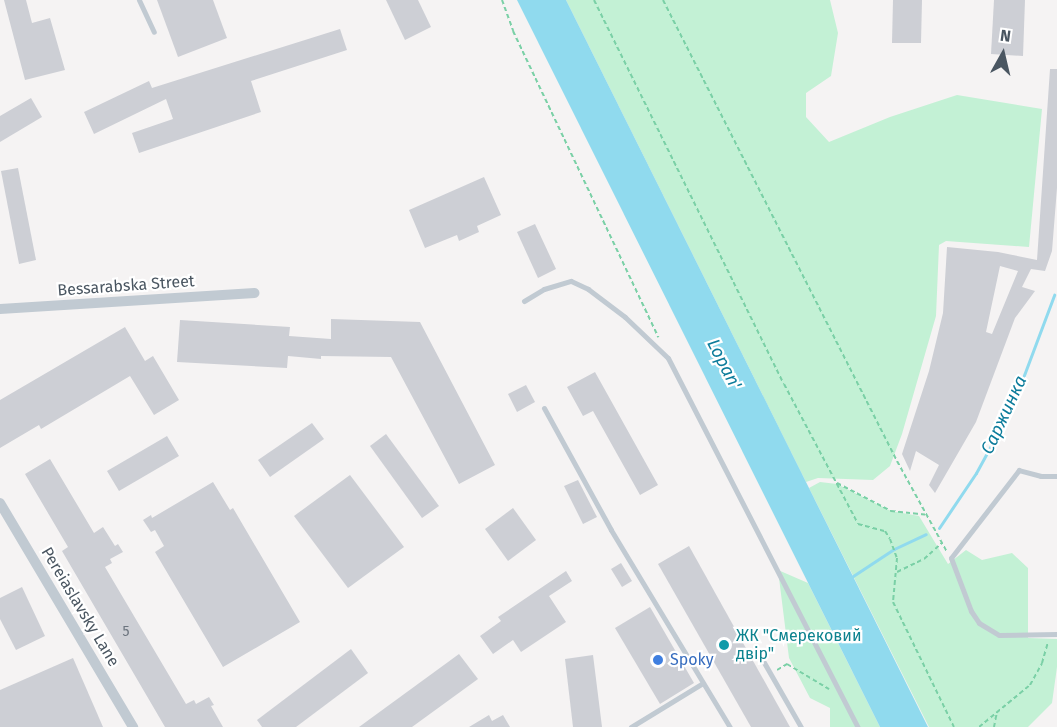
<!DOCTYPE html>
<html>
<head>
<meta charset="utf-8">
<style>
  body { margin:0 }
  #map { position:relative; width:1057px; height:727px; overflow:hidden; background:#f5f3f3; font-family:"Fira Sans",sans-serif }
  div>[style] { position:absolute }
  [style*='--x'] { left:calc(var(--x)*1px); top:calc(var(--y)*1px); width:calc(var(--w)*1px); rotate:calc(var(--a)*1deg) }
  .green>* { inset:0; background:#c3f1d5 }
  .water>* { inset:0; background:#90daee }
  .stream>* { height:3px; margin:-1.5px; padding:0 1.5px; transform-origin:1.5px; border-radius:1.5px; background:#90daee }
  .building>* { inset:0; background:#cdcfd5 }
  .path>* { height:2px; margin-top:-1px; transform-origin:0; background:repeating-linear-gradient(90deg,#7ad0a6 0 4.5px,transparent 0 7.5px) }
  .lane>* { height:5px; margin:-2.5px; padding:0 2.5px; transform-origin:2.5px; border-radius:2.5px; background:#c1cad2 }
  .street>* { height:10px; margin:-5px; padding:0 5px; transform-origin:5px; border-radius:5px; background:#c1cad2 }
  .dots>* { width:16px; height:16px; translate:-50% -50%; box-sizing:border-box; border:3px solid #fff; border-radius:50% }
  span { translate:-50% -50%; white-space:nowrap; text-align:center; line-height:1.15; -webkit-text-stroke:4.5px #fff; paint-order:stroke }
  .number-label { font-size:14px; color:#6b747e }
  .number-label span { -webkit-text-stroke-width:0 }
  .street-label { font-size:16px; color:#4a5661 }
  .culture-label { font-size:16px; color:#0d838f }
  .left { translate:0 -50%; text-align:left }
  .shop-label { font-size:16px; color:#366cbe }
  .water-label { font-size:18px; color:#0c7c9b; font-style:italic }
  .north { position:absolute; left:973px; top:24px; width:60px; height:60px; -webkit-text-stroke:4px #fff; paint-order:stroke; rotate:8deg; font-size:16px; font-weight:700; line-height:24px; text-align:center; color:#4a5661 }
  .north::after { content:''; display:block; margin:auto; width:21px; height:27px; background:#4a5661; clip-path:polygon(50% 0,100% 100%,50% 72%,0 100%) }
</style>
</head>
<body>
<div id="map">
  <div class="green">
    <div style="clip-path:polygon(566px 0,830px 0,838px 33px,831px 76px,806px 93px,806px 117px,829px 142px,890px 117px,957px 95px,1042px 109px,1029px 247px,946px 241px,939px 245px,936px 316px,902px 434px,890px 466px,873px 480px,818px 478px,806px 482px)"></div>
    <div style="clip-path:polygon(820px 482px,837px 484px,891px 511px,919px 516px,948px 564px,966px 550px,982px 560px,1012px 553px,1028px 568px,1028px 638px,1057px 639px,1057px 667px,1052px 703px,1028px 727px,929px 727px,809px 488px)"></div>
    <div style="clip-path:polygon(778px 570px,808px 583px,880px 727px,830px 727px,830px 708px,810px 698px,789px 658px)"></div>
  </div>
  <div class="water">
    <div style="clip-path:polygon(517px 0,566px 0,928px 727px,880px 727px)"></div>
  </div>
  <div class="stream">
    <div style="--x:939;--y:528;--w:66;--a:-56.1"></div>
    <div style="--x:976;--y:473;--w:75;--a:-61.4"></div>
    <div style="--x:1012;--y:407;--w:120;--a:-69.4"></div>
    <div style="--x:853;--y:576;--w:49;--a:-33.4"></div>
    <div style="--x:894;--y:549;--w:35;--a:-25"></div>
  </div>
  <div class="building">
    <div style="clip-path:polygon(4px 0,26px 0,32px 23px,50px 18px,65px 70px,25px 80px)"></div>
    <div style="clip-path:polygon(157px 0,213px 0,227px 38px,178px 57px)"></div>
    <div style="clip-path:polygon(386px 0,418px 0,431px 27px,405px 40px)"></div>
    <div style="clip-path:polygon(893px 0,922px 0,921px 43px,892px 43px)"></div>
    <div style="clip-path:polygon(994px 0,1025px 0,1023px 56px,991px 54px)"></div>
    <div style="clip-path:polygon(340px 29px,347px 50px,251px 81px,261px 112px,139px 153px,132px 133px,173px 119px,166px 99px,94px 134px,84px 112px,149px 81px,152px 88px)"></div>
    <div style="clip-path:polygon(evenodd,1050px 69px,1057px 69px,1057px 188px,1052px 251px,1045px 271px,1031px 269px,1022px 287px,1035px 291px,1015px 318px,976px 422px,935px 493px,929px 485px,939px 465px,916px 451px,910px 471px,902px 454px,929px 371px,943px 313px,947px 247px,998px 252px,1037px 260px,1050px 69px,1000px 266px,1018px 271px,992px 334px,986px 332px,1000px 266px)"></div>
    <div style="clip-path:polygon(31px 98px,42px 117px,0 142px,0 116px)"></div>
    <div style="clip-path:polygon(18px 168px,36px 260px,19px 264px,1px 171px)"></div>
    <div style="clip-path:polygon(484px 177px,501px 215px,477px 226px,479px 232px,459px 241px,457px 235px,425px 248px,409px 210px)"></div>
    <div style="clip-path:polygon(535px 224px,556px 269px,538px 278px,517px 232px)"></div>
    <div style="clip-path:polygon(331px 319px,420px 322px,495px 465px,459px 484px,391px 357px,321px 356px,321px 359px,288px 356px,287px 368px,177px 362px,180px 320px,290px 327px,289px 336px,331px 339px)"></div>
    <div style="clip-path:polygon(125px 327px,145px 361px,153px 356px,179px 400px,154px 415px,130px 376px,41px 429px,39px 425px,0 448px,0 400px)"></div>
    <div style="clip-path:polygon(595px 372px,658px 485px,640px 495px,593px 411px,583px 416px,567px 387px)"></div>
    <div style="clip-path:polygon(526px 385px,535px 402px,517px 412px,508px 394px)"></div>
    <div style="clip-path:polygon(312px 423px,324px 439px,270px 477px,258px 460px)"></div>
    <div style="clip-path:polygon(386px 434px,439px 506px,422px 518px,370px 446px)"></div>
    <div style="clip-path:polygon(167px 436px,179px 456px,119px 491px,107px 471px)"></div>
    <div style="clip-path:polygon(50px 459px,94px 533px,103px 527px,115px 546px,118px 544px,123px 552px,110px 559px,112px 563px,105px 567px,186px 704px,194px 700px,196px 704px,209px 697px,214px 705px,211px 706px,223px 727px,165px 727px,62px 551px,68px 547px,25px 474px)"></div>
    <div style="clip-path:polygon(350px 475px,404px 547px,348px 588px,294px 516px)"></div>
    <div style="clip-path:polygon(578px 480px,597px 517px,583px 524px,564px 486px)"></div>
    <div style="clip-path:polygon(213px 482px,230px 510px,233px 508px,300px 622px,223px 667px,155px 552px,164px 546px,155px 530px,151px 532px,143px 520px,151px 515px,152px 518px)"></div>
    <div style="clip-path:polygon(513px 508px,536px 540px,508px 561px,485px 529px)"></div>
    <div style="clip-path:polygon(689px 546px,790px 727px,751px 727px,658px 564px)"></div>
    <div style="clip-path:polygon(621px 563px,632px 581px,622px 587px,611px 569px)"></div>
    <div style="clip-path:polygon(566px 571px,572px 581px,549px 596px,566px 622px,521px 652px,513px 640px,493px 654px,480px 636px,501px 621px,498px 617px)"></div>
    <div style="clip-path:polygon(22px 587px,45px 636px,16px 650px,0 619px,0 598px)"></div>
    <div style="clip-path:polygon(650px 607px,694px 683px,660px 704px,615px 628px)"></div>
    <div style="clip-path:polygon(351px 649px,368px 673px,296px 727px,262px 727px,257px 720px)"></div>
    <div style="clip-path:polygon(459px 654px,478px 679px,412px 727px,359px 727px)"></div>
    <div style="clip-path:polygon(593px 655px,602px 727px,573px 727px,565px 659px)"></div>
    <div style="clip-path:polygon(73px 658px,103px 727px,0 727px,0 690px)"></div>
    <div style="clip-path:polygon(489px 715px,492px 721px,503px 715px,510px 727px,469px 727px)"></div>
  </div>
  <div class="path">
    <div style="--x:502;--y:0;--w:33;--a:70"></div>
    <div style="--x:513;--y:31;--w:339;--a:64.6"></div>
    <div style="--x:594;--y:0;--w:428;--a:63.7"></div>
    <div style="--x:784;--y:384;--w:158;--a:62.1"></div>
    <div style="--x:858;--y:524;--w:28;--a:15"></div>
    <div style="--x:885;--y:531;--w:9;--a:58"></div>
    <div style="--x:890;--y:539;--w:20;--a:70"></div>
    <div style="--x:897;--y:558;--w:44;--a:95.2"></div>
    <div style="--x:893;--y:602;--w:139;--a:64"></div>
    <div style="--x:663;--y:0;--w:517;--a:63.09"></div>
    <div style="--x:897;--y:461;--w:104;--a:61.2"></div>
    <div style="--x:837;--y:483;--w:61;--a:27.4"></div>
    <div style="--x:891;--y:511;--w:36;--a:6"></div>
    <div style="--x:897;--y:572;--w:30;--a:-26"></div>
    <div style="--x:924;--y:559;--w:24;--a:-42"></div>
    <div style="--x:777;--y:670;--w:12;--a:-31"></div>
    <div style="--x:787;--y:664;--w:49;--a:30.8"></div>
    <div style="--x:979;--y:727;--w:66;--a:-39.5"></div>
    <div style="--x:1030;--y:685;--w:25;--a:-61"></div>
    <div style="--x:1042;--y:663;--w:22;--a:-74"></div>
    <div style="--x:994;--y:727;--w:15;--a:-79"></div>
  </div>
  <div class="lane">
    <div style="--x:139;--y:0;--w:35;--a:65"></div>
    <div style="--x:524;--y:301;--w:23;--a:-31"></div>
    <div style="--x:544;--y:289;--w:28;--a:-17"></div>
    <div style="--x:571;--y:281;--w:19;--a:25"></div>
    <div style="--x:588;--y:289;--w:46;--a:37.1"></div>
    <div style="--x:625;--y:317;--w:59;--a:43.6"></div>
    <div style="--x:668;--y:358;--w:415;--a:62.8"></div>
    <div style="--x:544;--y:408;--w:139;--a:61.2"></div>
    <div style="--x:611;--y:530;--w:230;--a:58.9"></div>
    <div style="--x:1057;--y:476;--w:16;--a:180"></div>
    <div style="--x:1041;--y:476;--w:23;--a:-165"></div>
    <div style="--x:1019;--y:470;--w:111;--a:127.7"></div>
    <div style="--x:951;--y:558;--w:57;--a:69.3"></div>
    <div style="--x:971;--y:611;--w:14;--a:56"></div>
    <div style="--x:979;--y:623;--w:23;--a:31"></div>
    <div style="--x:999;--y:635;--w:58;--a:-1"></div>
    <div style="--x:758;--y:652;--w:86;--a:60.2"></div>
    <div style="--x:631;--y:727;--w:84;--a:-31.4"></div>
  </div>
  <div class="street">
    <div style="--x:0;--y:309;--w:255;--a:-3.6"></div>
    <div style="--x:0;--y:503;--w:261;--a:59.3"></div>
  </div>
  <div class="dots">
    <div style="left:724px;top:645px;background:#0f9aa8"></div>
    <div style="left:658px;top:660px;background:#3f7fe0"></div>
  </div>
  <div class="number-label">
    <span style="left:126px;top:632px">5</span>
  </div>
  <div class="street-label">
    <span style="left:126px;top:286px;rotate:-4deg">Bessarabska Street</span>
    <span style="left:80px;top:607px;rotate:59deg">Pereiaslavsky Lane</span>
  </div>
  <div class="culture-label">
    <span class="left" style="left:736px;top:645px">ЖК "Смерековий<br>двір"</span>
  </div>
  <div class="shop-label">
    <span class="left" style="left:670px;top:660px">Spoky</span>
  </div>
  <div class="water-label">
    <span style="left:724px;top:364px;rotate:63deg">Lopan'</span>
    <span style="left:1004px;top:415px;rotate:-65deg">Саржинка</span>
  </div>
  <div class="north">N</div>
</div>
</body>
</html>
